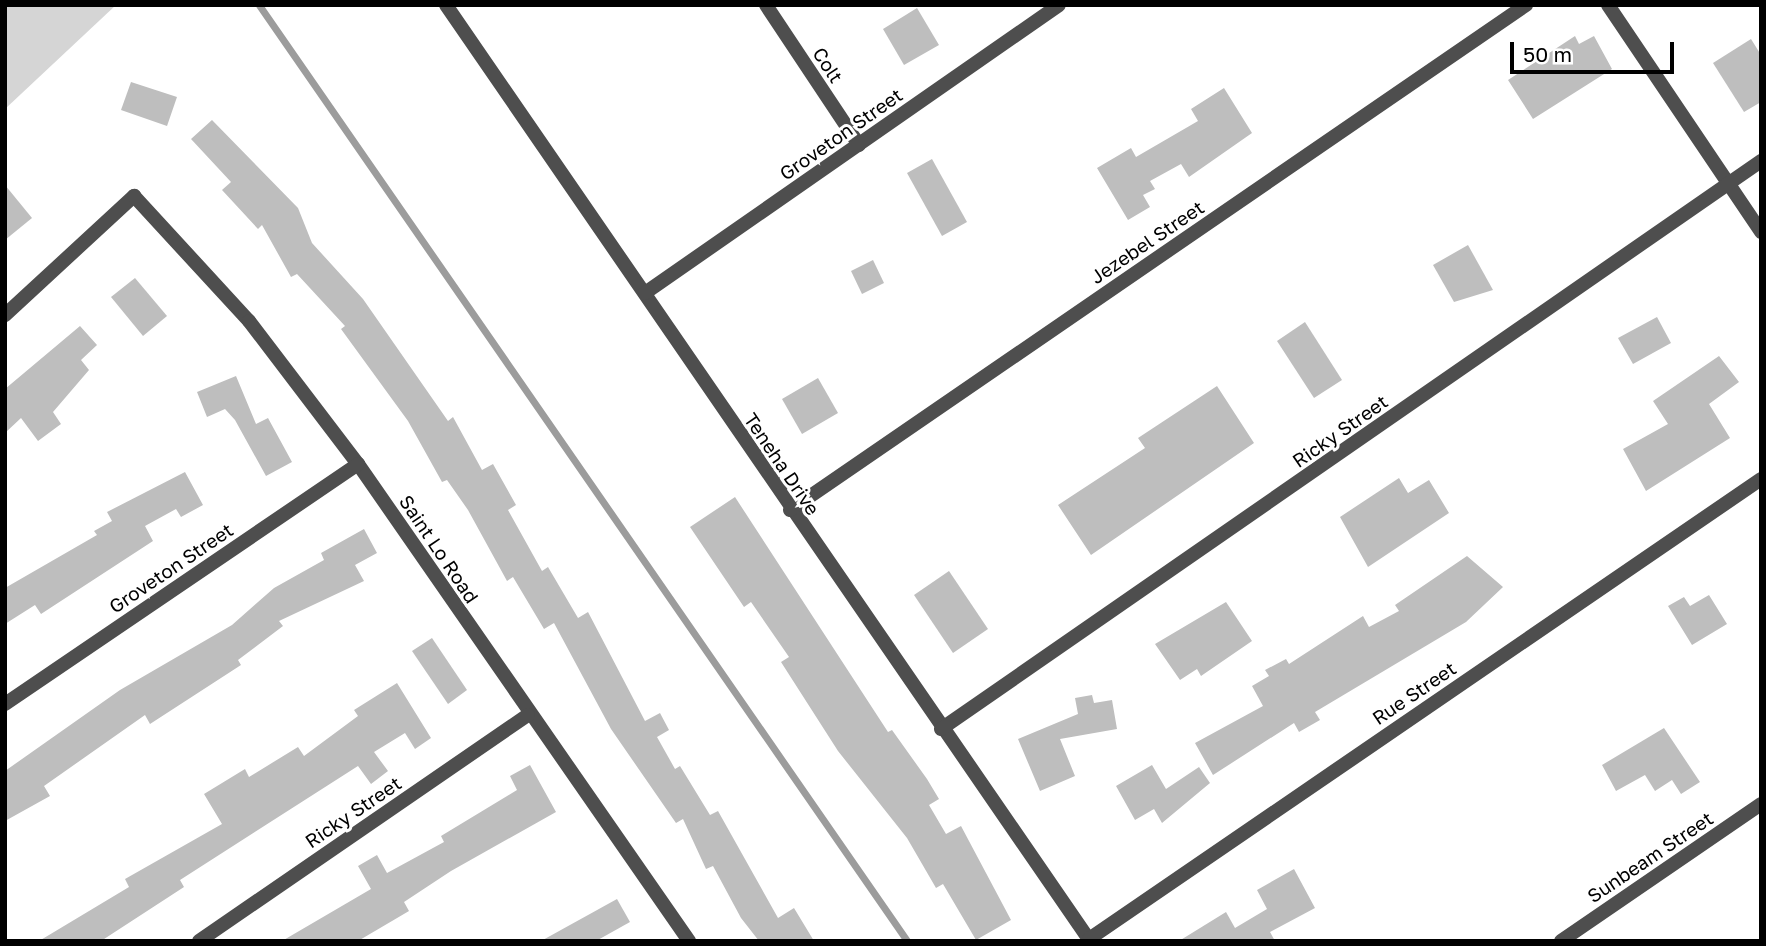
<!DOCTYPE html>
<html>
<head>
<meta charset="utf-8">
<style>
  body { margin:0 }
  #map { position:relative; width:1766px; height:946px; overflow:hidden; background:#fff; font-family:"Golos Text",sans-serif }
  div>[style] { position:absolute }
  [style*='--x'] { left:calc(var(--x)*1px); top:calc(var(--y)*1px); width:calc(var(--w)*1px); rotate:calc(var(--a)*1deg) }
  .green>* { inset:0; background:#d5d5d5 }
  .stream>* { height:7px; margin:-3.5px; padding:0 3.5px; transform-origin:3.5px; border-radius:3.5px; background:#9c9c9c }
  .building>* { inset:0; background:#bebebe }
  .minor>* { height:14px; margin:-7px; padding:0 7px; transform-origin:7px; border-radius:7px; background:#4e4e4e }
  .tertiary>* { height:14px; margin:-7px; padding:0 7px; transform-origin:7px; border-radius:7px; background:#4e4e4e }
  span { translate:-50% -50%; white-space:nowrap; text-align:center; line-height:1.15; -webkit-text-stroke:6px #fff; paint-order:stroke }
  .street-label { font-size:19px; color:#000 }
  .frame { position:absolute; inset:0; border:7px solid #000; pointer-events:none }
  .scale { position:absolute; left:1510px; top:42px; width:164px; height:32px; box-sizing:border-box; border:4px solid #000; border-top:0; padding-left:9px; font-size:21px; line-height:24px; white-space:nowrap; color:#000; -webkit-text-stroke:5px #fff; paint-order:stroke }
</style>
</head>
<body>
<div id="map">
  <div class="green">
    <div style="clip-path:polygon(5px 5px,116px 5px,5px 109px)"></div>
  </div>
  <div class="stream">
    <div style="--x:259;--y:5;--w:1138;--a:55.3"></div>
  </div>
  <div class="building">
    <div style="clip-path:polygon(917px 8px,939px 45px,904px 65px,883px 29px)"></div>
    <div style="clip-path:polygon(1575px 36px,1579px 44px,1594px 36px,1612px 69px,1533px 119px,1508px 80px)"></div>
    <div style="clip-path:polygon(1751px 39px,1761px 55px,1761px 102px,1744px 112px,1713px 63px)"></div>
    <div style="clip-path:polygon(131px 82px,177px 97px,167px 126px,121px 110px)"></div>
    <div style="clip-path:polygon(1224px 88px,1252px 133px,1189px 177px,1181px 164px,1150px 181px,1155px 189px,1143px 195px,1150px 207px,1128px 220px,1097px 168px,1131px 148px,1136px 157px,1198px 121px,1191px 109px)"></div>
    <div style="clip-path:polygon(212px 120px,298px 208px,312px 243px,363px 299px,448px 421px,453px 417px,482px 470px,493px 464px,516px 505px,508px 510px,542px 571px,548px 567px,578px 618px,588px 612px,645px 721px,660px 713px,669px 730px,657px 737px,675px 769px,680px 766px,710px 815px,718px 811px,778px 918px,794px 908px,814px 941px,759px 941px,741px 918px,713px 866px,706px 869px,683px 819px,676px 823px,611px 729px,554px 623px,544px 629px,513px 577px,507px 581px,468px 510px,447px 480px,442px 482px,408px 421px,341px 329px,345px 326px,297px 274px,291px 277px,262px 225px,258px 229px,222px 190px,231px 182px,191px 139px)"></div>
    <div style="clip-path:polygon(932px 159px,967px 222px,942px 236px,907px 173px)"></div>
    <div style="clip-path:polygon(5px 185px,32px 218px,5px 240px)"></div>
    <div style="clip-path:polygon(1468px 245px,1493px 290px,1454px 302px,1433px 265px)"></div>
    <div style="clip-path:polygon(873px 260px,884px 283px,862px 294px,851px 271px)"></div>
    <div style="clip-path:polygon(135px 278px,167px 316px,143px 336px,111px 297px)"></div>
    <div style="clip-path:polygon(1657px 317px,1671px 343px,1633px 364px,1618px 338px)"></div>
    <div style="clip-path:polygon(1305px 322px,1342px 380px,1314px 398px,1277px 341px)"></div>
    <div style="clip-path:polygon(80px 326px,97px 345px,81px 360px,89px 370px,53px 412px,61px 424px,38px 441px,21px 418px,5px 433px,5px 389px)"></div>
    <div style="clip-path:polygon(1719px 356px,1739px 382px,1709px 404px,1730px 438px,1646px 491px,1623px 449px,1668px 424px,1653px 401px)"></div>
    <div style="clip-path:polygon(236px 376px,256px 424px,268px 418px,292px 462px,266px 476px,235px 420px,225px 409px,207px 417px,197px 392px)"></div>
    <div style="clip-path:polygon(818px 378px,838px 413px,802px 434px,782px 399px)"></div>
    <div style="clip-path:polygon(1217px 386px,1254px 443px,1091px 555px,1058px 505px,1145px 448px,1138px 438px)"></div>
    <div style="clip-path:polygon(185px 472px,203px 505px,181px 517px,176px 509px,145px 526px,153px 541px,41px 614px,35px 605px,5px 624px,5px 588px,97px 535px,94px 531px,112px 521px,107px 512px)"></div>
    <div style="clip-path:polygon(1399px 478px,1408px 493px,1429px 480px,1449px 513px,1368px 567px,1340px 517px)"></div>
    <div style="clip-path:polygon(735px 497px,888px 732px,892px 730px,927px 779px,939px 799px,929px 805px,946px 834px,961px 826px,1011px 920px,976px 940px,943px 884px,936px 888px,907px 838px,838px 751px,781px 662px,789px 657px,751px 602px,744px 607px,690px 527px)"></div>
    <div style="clip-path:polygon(364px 529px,377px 553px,355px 565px,364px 581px,279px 621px,283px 626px,238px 660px,241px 665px,150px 724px,145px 715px,44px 786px,50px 796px,5px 821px,5px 771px,120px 690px,232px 625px,274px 588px,324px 560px,321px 553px)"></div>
    <div style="clip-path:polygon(1467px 556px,1503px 587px,1466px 622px,1315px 712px,1320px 720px,1299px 732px,1294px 723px,1213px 775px,1195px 743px,1263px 706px,1252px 686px,1269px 676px,1265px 670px,1286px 659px,1289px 664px,1363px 616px,1369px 627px,1399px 611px,1395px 605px)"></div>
    <div style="clip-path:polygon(949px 571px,988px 629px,953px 653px,914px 595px)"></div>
    <div style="clip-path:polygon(1709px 595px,1727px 624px,1692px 645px,1668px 606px,1684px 597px,1690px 606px)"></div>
    <div style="clip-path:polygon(1226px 602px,1252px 641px,1201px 676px,1197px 669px,1180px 680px,1155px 644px)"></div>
    <div style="clip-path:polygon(432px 638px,467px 690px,448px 704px,412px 651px)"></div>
    <div style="clip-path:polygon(397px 683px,431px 738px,415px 749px,405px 733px,374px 752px,388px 771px,371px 784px,358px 766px,180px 880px,184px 887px,101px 941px,39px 941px,129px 887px,125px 879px,222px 824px,204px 794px,245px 769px,249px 777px,298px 747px,304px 756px,358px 716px,354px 710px)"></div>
    <div style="clip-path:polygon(1092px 695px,1094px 703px,1112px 700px,1117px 729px,1060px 739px,1075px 776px,1040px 791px,1018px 739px,1078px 714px,1075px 698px)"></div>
    <div style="clip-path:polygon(1664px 728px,1700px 782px,1681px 794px,1672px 780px,1655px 791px,1645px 775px,1616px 791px,1602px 765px)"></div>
    <div style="clip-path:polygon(530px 765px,556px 812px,451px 871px,404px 902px,409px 911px,358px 941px,282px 941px,371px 889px,358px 866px,377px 855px,387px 873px,444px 842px,441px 836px,517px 790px,510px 776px)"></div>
    <div style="clip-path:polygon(1152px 765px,1166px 789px,1199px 767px,1210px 783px,1162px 823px,1154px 809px,1135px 820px,1116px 786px)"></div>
    <div style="clip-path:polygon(1294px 869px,1315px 908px,1270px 932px,1275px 941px,1179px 941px,1226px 912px,1235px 928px,1267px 909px,1257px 890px)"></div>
    <div style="clip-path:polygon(617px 899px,630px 922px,596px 941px,541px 941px)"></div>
  </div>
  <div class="minor">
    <div style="--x:446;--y:5;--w:1136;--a:55.47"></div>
    <div style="--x:766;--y:5;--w:168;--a:56.4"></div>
    <div style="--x:1608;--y:5;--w:274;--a:56"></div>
    <div style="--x:645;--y:293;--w:504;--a:-34.82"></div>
    <div style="--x:5;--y:315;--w:176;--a:-42.7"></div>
    <div style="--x:134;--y:196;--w:170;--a:47.4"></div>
    <div style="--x:249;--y:321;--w:180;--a:52.7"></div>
    <div style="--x:358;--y:464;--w:581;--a:55.24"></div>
    <div style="--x:790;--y:510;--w:893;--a:-34.46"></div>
    <div style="--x:5;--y:704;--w:427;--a:-34.2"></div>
    <div style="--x:941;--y:729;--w:998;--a:-34.71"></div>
    <div style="--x:1089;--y:939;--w:814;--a:-34.39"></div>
    <div style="--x:199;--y:941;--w:399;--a:-34.5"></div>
  </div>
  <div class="tertiary">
    <div style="--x:1561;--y:941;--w:242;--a:-34.4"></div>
  </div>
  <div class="street-label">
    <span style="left:828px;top:65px;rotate:57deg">Colt</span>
    <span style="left:841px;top:134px;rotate:-35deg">Groveton Street</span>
    <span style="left:1147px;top:242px;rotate:-34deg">Jezebel Street</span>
    <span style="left:1340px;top:431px;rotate:-35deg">Ricky Street</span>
    <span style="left:782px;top:464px;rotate:56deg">Teneha Drive</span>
    <span style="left:439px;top:549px;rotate:56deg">Saint Lo Road</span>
    <span style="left:171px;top:568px;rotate:-34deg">Groveton Street</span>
    <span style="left:1414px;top:693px;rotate:-34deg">Rue Street</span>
    <span style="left:353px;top:812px;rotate:-34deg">Ricky Street</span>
    <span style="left:1650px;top:857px;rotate:-34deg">Sunbeam Street</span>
  </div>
  <div class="frame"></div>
  <div class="scale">50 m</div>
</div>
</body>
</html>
